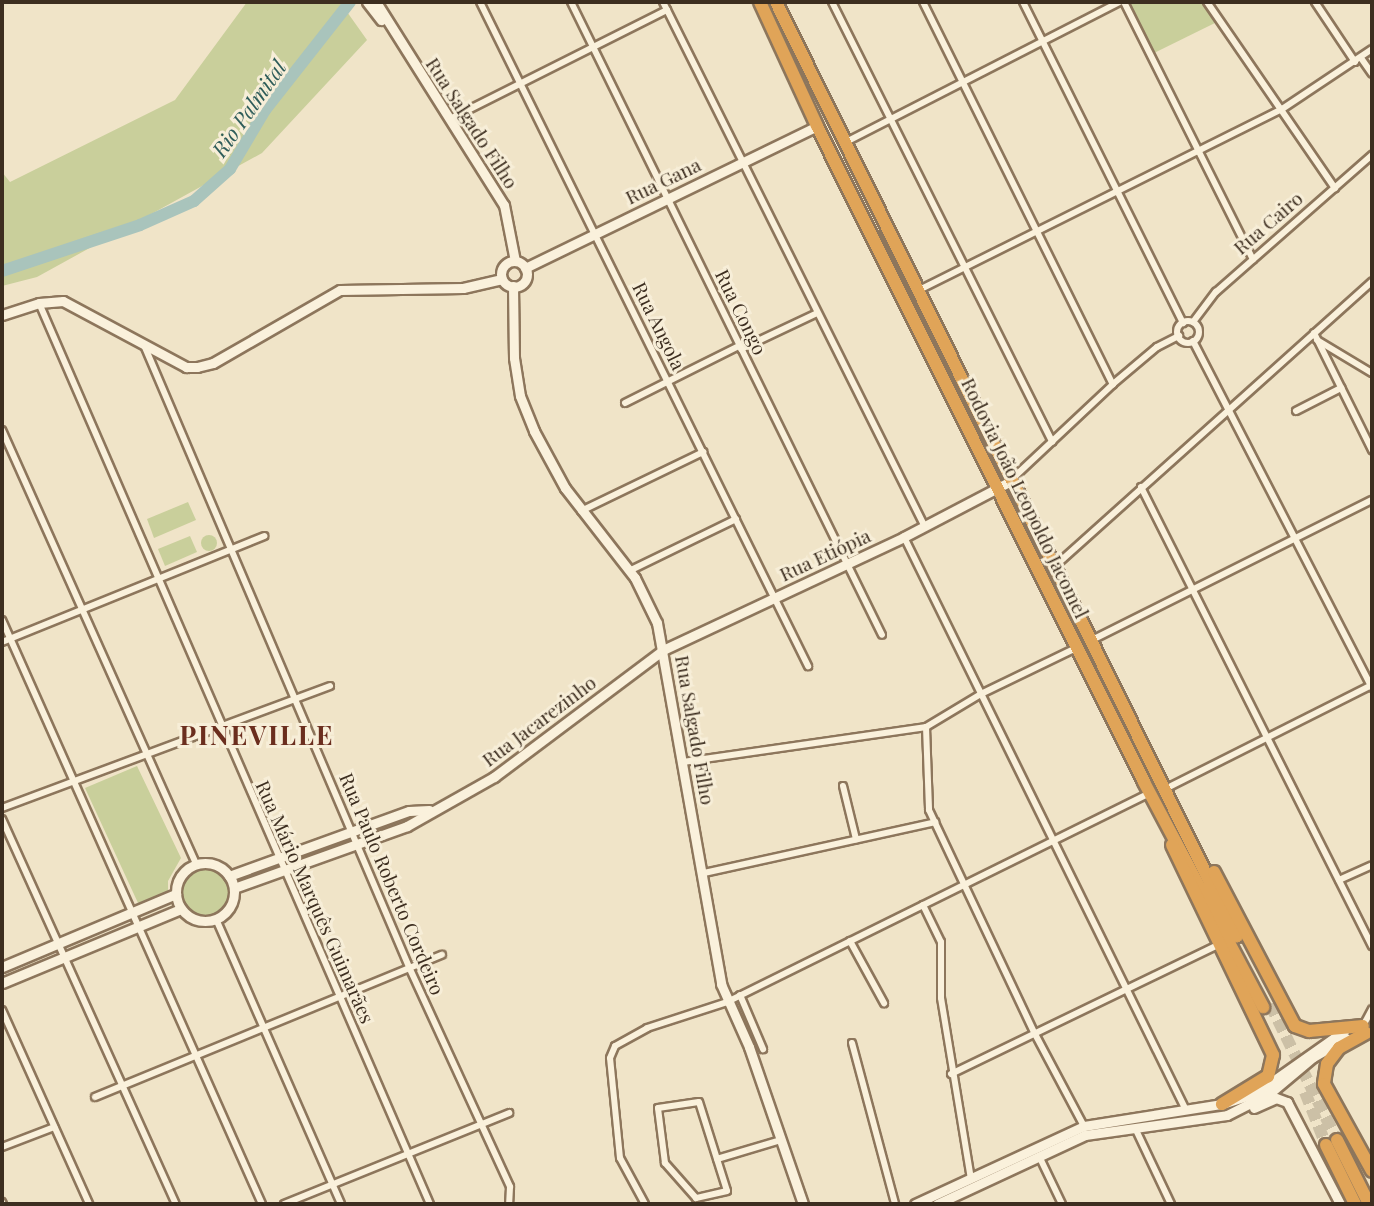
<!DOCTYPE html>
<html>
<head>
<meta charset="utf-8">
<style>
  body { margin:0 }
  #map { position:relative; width:1374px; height:1206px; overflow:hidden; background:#f0e4c8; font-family:"Playfair Display",serif }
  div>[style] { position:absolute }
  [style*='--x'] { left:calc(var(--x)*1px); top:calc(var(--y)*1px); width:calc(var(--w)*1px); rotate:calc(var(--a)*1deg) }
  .green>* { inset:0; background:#c9cf9b }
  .round { border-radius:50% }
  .river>* { height:12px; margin:-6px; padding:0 6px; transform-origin:6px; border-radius:6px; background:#a9c4bc }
  .highway-tunnel>* { height:12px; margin-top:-6px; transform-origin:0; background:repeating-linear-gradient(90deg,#ccc0a6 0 12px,transparent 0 18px) }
  .roads { filter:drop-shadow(2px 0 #8d765c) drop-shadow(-2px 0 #8d765c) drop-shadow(0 2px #8d765c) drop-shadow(0 -2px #8d765c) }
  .street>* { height:6px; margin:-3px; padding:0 3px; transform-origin:3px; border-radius:3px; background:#faf1dc }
  .street>.ring { margin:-3px; padding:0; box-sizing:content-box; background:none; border:6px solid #faf1dc; border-radius:50% }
  .secondary>* { height:9px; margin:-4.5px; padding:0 4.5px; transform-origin:4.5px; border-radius:4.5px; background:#faf1dc }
  .secondary>.ring { margin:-4.5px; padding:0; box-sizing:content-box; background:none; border:9px solid #faf1dc; border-radius:50% }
  .highway>* { height:12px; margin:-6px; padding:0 6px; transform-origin:6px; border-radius:6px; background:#e0a458 }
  span { translate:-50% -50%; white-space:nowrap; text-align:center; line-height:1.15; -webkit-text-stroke:6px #f7eed8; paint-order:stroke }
  .street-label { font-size:19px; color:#3d2e20 }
  .water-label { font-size:21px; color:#2f5d5a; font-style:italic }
  .district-label { font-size:26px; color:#6b2e1e; font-weight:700; letter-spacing:2px }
  .frame { position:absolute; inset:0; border:4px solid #3d2e20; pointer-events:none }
</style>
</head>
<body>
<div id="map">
  <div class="green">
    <div style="clip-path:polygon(247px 2px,340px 2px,367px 40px,262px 153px,37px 277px,2px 286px,2px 172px,10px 182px,175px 100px)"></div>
    <div style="clip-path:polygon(1124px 2px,1207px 2px,1219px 21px,1150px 55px)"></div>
    <div style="clip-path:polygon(188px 502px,196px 520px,154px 538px,147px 519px)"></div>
    <div class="round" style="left:201px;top:535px;width:16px;height:16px"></div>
    <div style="clip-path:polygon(190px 536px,197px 552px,165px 566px,158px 549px)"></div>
    <div style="clip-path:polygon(137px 766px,181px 858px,168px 881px,168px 892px,138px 903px,85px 788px)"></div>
    <div class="round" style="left:178px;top:866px;width:52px;height:52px"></div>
  </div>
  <div class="river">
    <div style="--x:2;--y:271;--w:145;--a:-18.4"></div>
    <div style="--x:140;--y:225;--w:59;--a:-24"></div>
    <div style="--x:194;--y:201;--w:48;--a:-41.6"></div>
    <div style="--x:230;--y:169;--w:69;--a:-59.3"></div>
    <div style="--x:265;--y:110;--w:137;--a:-51.8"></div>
  </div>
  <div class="highway-tunnel">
    <div style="--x:1270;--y:1004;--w:152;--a:63.8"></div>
    <div style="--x:1305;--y:1092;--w:57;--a:68.4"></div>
  </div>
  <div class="roads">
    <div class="street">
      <div style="--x:480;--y:2;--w:741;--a:63.71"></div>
      <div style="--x:571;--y:2;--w:705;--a:63.83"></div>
      <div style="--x:663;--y:2;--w:587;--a:63.48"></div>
      <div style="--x:832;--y:2;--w:492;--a:63.4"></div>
      <div style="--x:923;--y:2;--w:427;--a:63.6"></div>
      <div style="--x:1023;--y:2;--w:359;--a:63.5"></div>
      <div style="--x:1124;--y:2;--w:288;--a:63.4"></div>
      <div style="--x:1207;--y:2;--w:226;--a:55.5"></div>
      <div style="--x:1315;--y:2;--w:72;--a:56.3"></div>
      <div style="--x:1361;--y:58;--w:19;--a:55"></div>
      <div style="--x:450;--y:119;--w:243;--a:-26.7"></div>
      <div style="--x:844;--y:143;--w:310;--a:-27.1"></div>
      <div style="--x:917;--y:291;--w:408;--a:-26.5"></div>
      <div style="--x:1282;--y:109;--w:108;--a:-33.7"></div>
      <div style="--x:39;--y:303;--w:982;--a:66.54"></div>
      <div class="ring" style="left:1177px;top:321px;width:16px;height:16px"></div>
      <div style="--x:1193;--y:322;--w:38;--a:-53"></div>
      <div style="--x:1216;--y:292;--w:208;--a:-41.3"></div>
      <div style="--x:1314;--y:333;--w:131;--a:63.6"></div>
      <div style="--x:1317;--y:340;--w:64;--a:31"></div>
      <div style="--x:1193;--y:341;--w:390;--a:62.7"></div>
      <div style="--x:144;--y:345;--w:676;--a:66.92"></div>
      <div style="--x:409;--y:967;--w:242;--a:65.3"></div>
      <div style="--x:510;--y:1187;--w:17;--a:93"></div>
      <div style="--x:741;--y:349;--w:84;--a:-25.3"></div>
      <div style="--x:625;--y:403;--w:127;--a:-26.6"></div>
      <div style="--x:1296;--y:411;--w:51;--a:-27.1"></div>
      <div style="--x:2;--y:430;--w:475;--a:65.9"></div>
      <div style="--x:1012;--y:479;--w:139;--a:-43.2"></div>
      <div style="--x:1113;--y:384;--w:57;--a:-40.1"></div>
      <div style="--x:1157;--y:347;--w:25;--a:-27"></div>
      <div style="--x:1141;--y:487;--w:514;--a:63.29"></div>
      <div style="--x:581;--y:511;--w:136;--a:-25.8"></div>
      <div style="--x:904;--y:537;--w:639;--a:63.8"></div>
      <div style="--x:1055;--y:566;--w:426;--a:-41.9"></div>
      <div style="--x:629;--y:571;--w:119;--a:-25.9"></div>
      <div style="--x:2;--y:620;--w:639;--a:66"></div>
      <div style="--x:1090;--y:641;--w:315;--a:-26.6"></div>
      <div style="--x:2;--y:642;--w:283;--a:-22"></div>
      <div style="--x:926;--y:727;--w:83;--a:87.9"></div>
      <div style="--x:929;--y:810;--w:248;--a:64.7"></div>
      <div style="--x:1035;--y:1034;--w:104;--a:62"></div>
      <div style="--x:683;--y:762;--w:246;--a:-8.2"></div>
      <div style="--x:926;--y:727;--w:64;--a:-31"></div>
      <div style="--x:981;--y:694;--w:106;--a:-25.8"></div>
      <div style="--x:843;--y:786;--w:55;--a:76.2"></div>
      <div style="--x:1165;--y:789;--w:232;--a:-26.7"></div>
      <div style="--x:2;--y:808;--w:350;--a:-20.4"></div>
      <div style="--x:2;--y:819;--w:422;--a:65.7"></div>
      <div style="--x:704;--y:873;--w:237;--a:-12.4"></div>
      <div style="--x:1339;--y:880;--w:36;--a:-24"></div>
      <div style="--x:923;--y:905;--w:41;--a:64.1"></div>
      <div style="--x:941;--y:942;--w:56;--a:90"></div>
      <div style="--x:941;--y:998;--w:184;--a:80.6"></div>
      <div style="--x:216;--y:919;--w:311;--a:66.3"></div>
      <div style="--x:850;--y:941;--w:71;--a:61.3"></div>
      <div style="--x:740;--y:995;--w:59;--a:66.9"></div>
      <div style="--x:2;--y:1010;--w:213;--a:65.8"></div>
      <div style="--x:1363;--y:1026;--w:19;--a:-62"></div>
      <div style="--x:852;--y:1043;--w:167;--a:75"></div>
      <div style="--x:951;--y:1074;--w:297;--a:-25.8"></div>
      <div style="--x:95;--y:1097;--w:375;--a:-22.3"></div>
      <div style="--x:699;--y:1102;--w:93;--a:72.5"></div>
      <div style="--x:727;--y:1191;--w:32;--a:167"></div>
      <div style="--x:696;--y:1198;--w:47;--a:-131.5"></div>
      <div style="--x:665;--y:1163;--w:55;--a:-97.3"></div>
      <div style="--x:658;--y:1108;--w:41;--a:-8.3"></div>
      <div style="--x:1136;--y:1130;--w:82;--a:64.7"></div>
      <div style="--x:2;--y:1147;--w:56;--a:-21"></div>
      <div style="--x:1039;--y:1156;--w:53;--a:64.4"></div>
      <div style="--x:717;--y:1159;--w:67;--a:-16.5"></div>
      <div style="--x:2;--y:1202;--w:2;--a:63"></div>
      <div style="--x:284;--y:1204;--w:243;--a:-22"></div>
      <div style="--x:645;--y:1204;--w:52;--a:-118.5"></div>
      <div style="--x:620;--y:1158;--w:100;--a:-95.7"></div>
      <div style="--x:610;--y:1058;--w:13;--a:-67"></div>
      <div style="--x:615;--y:1046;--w:37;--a:-29"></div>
      <div style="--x:647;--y:1028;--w:84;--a:-18"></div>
      <div style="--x:727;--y:1002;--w:472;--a:-26.3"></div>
    </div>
    <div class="secondary">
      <div style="--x:367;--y:2;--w:23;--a:52"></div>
      <div style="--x:376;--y:2;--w:240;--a:57.8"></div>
      <div style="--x:504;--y:205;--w:57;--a:78.9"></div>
      <div class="ring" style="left:501px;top:261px;width:17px;height:17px"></div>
      <div style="--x:525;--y:268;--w:325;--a:-25.9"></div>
      <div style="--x:513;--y:286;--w:72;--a:89.2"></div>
      <div style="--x:514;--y:358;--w:38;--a:81"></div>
      <div style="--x:520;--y:396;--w:38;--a:68"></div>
      <div style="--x:534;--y:431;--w:65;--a:61.5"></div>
      <div style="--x:565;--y:488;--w:114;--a:52.1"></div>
      <div style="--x:635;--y:578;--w:50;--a:63.9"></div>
      <div style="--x:657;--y:623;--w:367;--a:79.9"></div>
      <div style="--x:721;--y:984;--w:69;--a:66"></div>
      <div style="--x:749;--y:1047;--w:166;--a:71"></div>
      <div style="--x:2;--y:315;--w:39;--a:-18"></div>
      <div style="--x:39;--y:303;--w:24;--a:-5"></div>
      <div style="--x:63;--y:301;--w:140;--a:28.2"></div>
      <div style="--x:186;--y:367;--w:11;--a:0"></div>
      <div style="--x:197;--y:367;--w:16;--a:-14"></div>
      <div style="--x:213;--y:363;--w:146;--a:-29.9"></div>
      <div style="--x:340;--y:290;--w:123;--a:-0.9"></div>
      <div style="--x:463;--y:288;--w:40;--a:-13"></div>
      <div class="ring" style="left:176px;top:863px;width:49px;height:49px"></div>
      <div style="--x:229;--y:876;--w:191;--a:-19.9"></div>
      <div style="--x:409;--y:811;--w:20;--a:-3"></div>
      <div style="--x:234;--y:888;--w:184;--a:-19.7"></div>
      <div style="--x:407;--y:826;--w:100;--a:-29.4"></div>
      <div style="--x:494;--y:777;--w:211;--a:-36.9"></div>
      <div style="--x:663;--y:650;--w:266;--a:-25.1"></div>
      <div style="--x:904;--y:537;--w:121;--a:-27.6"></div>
      <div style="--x:2;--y:967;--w:189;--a:-22.8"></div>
      <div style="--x:2;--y:983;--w:194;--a:-22.5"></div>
      <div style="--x:1254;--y:1108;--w:24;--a:-24"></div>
      <div style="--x:1276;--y:1098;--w:12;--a:20"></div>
      <div style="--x:1287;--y:1102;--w:115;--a:62.5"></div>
      <div style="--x:915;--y:1204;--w:186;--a:-24.8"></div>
      <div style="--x:1084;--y:1126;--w:140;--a:-9.1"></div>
      <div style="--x:1222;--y:1104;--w:36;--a:-18"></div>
      <div style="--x:1256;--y:1093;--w:108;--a:-35.2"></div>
      <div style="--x:937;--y:1204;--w:163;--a:-25"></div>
      <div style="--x:1085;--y:1135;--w:143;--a:-8"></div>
      <div style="--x:1227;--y:1115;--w:48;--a:-27.1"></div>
      <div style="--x:1270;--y:1093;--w:56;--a:-39.9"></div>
      <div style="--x:1313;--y:1057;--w:38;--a:-30"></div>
    </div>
    <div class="highway">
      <div style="--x:760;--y:2;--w:136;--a:65.3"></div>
      <div style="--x:817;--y:126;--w:733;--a:63.5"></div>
      <div style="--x:1144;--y:782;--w:255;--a:62.1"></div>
      <div style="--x:776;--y:2;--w:1042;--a:63.75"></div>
      <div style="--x:1172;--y:845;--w:233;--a:64.3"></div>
      <div style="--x:1273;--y:1055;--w:22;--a:103"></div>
      <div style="--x:1268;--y:1076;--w:54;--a:148.7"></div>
      <div style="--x:1214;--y:872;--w:174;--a:62.3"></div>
      <div style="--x:1295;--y:1026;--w:15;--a:20"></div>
      <div style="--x:1309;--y:1031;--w:54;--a:-5.3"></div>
      <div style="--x:1366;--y:1033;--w:31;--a:151"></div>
      <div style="--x:1339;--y:1048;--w:20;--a:127"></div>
      <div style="--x:1327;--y:1064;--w:20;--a:99"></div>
      <div style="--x:1324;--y:1084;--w:99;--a:61.1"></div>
      <div style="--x:1337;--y:1140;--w:72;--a:63.4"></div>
      <div style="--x:1326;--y:1145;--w:66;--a:63.8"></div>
    </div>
  </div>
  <div class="street-label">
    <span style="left:472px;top:123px;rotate:57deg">Rua Salgado Filho</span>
    <span style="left:663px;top:181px;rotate:-26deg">Rua Gana</span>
    <span style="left:1268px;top:223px;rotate:-41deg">Rua Cairo</span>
    <span style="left:741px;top:312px;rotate:64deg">Rua Congo</span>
    <span style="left:659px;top:326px;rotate:64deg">Rua Angola</span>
    <span style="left:1025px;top:498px;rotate:64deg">Rodovia João Leopoldo Jacomel</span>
    <span style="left:825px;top:555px;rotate:-25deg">Rua Etiópia</span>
    <span style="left:539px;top:721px;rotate:-37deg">Rua Jacarezinho</span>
    <span style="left:695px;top:730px;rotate:80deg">Rua Salgado Filho</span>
    <span style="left:392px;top:884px;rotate:67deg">Rua Paulo Roberto Cordeiro</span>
    <span style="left:315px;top:902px;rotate:66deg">Rua Mário Marquês Guimarães</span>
  </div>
  <div class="water-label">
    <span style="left:248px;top:108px;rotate:-55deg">Rio Palmital</span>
  </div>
  <div class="district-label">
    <span style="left:257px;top:735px">PINEVILLE</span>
  </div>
  <div class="frame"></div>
</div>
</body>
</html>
